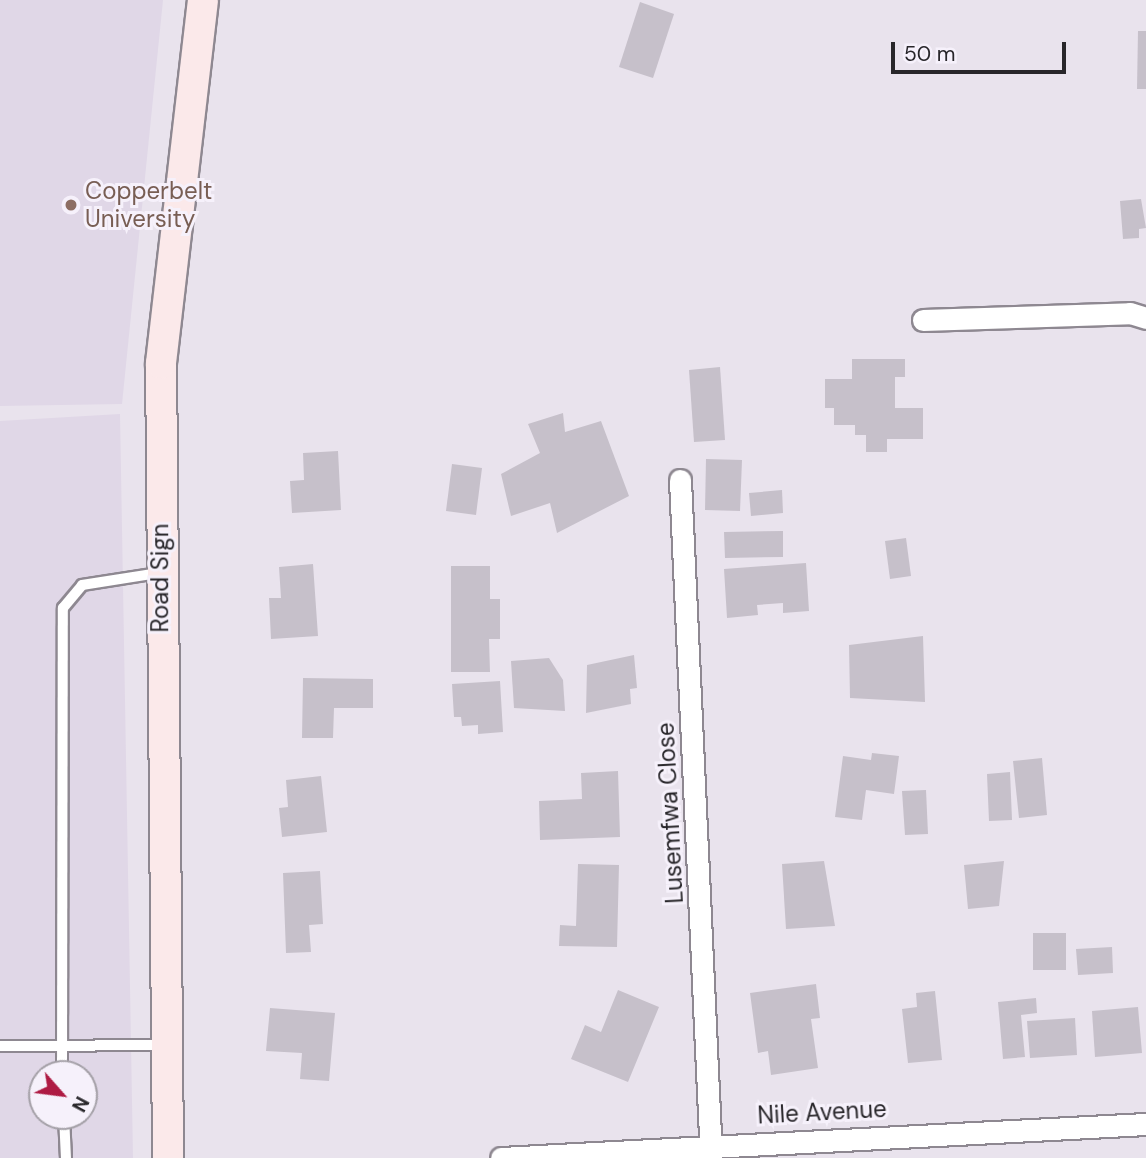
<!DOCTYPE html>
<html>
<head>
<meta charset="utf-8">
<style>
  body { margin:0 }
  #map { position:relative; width:1146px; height:1158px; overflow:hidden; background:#e9e3ed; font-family:"DM Sans",sans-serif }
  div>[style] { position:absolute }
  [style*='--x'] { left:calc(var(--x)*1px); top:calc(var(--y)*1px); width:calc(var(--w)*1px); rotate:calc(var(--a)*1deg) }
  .built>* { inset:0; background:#e0d7e7 }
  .building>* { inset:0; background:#c6c0ca }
  .roads { filter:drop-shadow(2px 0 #8e8891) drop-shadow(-2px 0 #8e8891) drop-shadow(0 2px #8e8891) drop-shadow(0 -2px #8e8891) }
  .lane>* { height:10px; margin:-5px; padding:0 5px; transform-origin:5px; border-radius:5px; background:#fff }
  .street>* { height:21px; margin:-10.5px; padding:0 10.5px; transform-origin:10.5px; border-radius:10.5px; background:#fff }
  .secondary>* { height:30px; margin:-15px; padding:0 15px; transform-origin:15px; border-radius:15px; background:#fbe9ea }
  .dots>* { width:19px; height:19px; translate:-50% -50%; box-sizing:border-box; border:4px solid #f6f1fb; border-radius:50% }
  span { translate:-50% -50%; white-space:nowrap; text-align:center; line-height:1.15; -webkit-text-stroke:6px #f6f1fb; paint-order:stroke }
  .education-label { font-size:24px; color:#785e54 }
  .left { translate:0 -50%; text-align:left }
  .street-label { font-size:24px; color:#28262a }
  .north { position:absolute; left:28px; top:1060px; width:70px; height:70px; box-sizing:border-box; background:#f6f1fb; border:2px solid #a4a0a7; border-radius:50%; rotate:118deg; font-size:19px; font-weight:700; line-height:28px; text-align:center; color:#28262a }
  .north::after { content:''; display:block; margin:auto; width:24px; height:32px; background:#ae1a43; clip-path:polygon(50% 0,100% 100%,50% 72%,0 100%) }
  .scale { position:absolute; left:891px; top:42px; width:175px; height:32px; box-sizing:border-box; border:4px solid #28262a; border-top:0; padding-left:9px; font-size:21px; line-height:24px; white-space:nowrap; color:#28262a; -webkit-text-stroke:5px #f6f1fb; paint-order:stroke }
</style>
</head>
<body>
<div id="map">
  <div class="built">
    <div style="clip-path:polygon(0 0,163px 0,122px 404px,0 406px)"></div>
    <div style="clip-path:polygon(evenodd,120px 414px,133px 1158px,0 1158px,0 421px,120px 414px,42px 1074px,84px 1074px,84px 1116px,42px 1116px,42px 1074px)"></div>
  </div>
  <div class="building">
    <div style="clip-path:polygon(640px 2px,674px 14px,653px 78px,619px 67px)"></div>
    <div style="clip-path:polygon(1138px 31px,1146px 31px,1146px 89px,1137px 89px)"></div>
    <div style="clip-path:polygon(1141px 199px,1146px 228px,1139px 229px,1139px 238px,1123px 239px,1120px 201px)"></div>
    <div style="clip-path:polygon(852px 359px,905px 359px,905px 377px,895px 377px,895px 408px,923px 408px,923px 439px,887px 439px,887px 452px,866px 452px,866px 435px,855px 435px,855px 425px,834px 425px,834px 408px,825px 408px,825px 379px,852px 379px)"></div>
    <div style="clip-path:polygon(720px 367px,725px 440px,694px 442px,689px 370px)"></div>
    <div style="clip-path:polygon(563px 413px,565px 432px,601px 421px,629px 496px,557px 533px,550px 503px,511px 516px,501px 474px,540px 453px,528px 424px)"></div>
    <div style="clip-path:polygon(338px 451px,341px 510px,292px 513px,290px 481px,304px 480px,303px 453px)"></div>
    <div style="clip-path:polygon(706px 459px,742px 460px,740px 511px,705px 510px)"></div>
    <div style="clip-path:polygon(452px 464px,482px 468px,476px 515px,446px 511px)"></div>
    <div style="clip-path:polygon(782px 490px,783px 513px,751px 516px,749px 493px)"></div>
    <div style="clip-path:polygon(783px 531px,783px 557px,725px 558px,724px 532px)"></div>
    <div style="clip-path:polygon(906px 538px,911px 576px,890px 579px,885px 541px)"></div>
    <div style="clip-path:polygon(806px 563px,809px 611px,783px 613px,783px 603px,757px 605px,758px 615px,727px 618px,724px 569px)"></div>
    <div style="clip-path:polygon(313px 564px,318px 636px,271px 639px,269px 598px,281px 598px,279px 567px)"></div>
    <div style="clip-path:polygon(451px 566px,490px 566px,490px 599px,500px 599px,500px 639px,489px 639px,490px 672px,451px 672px)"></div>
    <div style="clip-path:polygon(923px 636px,925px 702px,850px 698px,849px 645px)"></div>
    <div style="clip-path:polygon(634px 655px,637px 688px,630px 689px,631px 704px,586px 713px,587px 665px)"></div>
    <div style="clip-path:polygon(549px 658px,563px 680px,565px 711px,514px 708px,511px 661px)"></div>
    <div style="clip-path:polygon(303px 678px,373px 679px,373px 708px,334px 708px,333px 738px,302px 738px)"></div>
    <div style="clip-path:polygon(500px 681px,503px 732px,478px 734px,478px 725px,462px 726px,461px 717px,454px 717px,452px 684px)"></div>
    <div style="clip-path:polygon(872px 753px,899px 756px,894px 794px,866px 790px,862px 820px,835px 817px,843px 756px,871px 760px)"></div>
    <div style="clip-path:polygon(1042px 758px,1047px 815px,1019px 818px,1013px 761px)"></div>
    <div style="clip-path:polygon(618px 771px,620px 837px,540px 840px,539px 801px,582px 799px,581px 773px)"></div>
    <div style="clip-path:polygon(1010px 772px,1012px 820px,989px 821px,987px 774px)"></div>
    <div style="clip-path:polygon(321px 776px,327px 832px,282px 837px,279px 808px,288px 807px,286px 780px)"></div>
    <div style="clip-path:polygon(926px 790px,928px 834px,905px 835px,902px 791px)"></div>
    <div style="clip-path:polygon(824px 861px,835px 926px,786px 929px,782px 864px)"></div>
    <div style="clip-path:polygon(1004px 861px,999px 906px,968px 909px,964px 865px)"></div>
    <div style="clip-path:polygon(578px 864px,619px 865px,617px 947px,559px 946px,560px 925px,576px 926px)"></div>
    <div style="clip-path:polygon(320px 871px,323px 924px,309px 925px,311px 952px,286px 953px,283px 873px)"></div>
    <div style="clip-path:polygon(1033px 933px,1066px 933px,1066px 970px,1033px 970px)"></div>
    <div style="clip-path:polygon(1112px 947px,1113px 973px,1078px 975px,1076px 949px)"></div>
    <div style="clip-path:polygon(816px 984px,820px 1018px,811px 1019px,818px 1068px,771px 1075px,768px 1051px,758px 1053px,750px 993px)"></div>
    <div style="clip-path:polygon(618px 990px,659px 1007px,628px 1082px,571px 1059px,585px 1025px,601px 1032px)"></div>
    <div style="clip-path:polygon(935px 991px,942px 1060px,908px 1063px,902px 1009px,917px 1007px,916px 993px)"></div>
    <div style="clip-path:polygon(1036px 998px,1037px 1013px,1021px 1015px,1025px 1057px,1003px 1059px,998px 1002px)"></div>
    <div style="clip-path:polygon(1138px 1007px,1142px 1053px,1095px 1057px,1092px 1011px)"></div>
    <div style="clip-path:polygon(270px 1008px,335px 1013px,329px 1081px,300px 1079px,302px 1053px,266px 1051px)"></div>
    <div style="clip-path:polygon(1075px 1018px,1077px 1055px,1030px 1058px,1027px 1021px)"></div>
  </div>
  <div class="roads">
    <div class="lane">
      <div style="--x:0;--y:1046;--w:165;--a:-0.3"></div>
      <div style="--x:62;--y:1074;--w:466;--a:-89.9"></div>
      <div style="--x:63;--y:608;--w:30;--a:-50"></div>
      <div style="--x:82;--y:585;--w:78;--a:-8.9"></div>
      <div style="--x:64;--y:1116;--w:42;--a:87.3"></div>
    </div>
    <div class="street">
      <div style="--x:923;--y:320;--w:207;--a:-1.9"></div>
      <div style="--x:1130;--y:313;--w:17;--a:17"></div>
      <div style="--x:680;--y:480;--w:679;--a:87.38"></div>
      <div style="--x:501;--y:1158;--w:646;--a:-3.02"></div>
    </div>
    <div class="secondary">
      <div style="--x:168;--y:1158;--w:795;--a:-90.5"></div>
      <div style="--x:161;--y:363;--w:365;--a:-83.4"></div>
    </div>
  </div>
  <div class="dots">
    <div style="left:71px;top:205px;background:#8d6e63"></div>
  </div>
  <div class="education-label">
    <span class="left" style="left:85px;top:205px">Copperbelt<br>University</span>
  </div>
  <div class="street-label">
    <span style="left:160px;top:578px;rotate:-90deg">Road Sign</span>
    <span style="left:670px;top:813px;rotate:-93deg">Lusemfwa Close</span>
    <span style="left:822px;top:1112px;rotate:-3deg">Nile Avenue</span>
  </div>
  <div class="north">N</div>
  <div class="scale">50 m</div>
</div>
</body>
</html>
